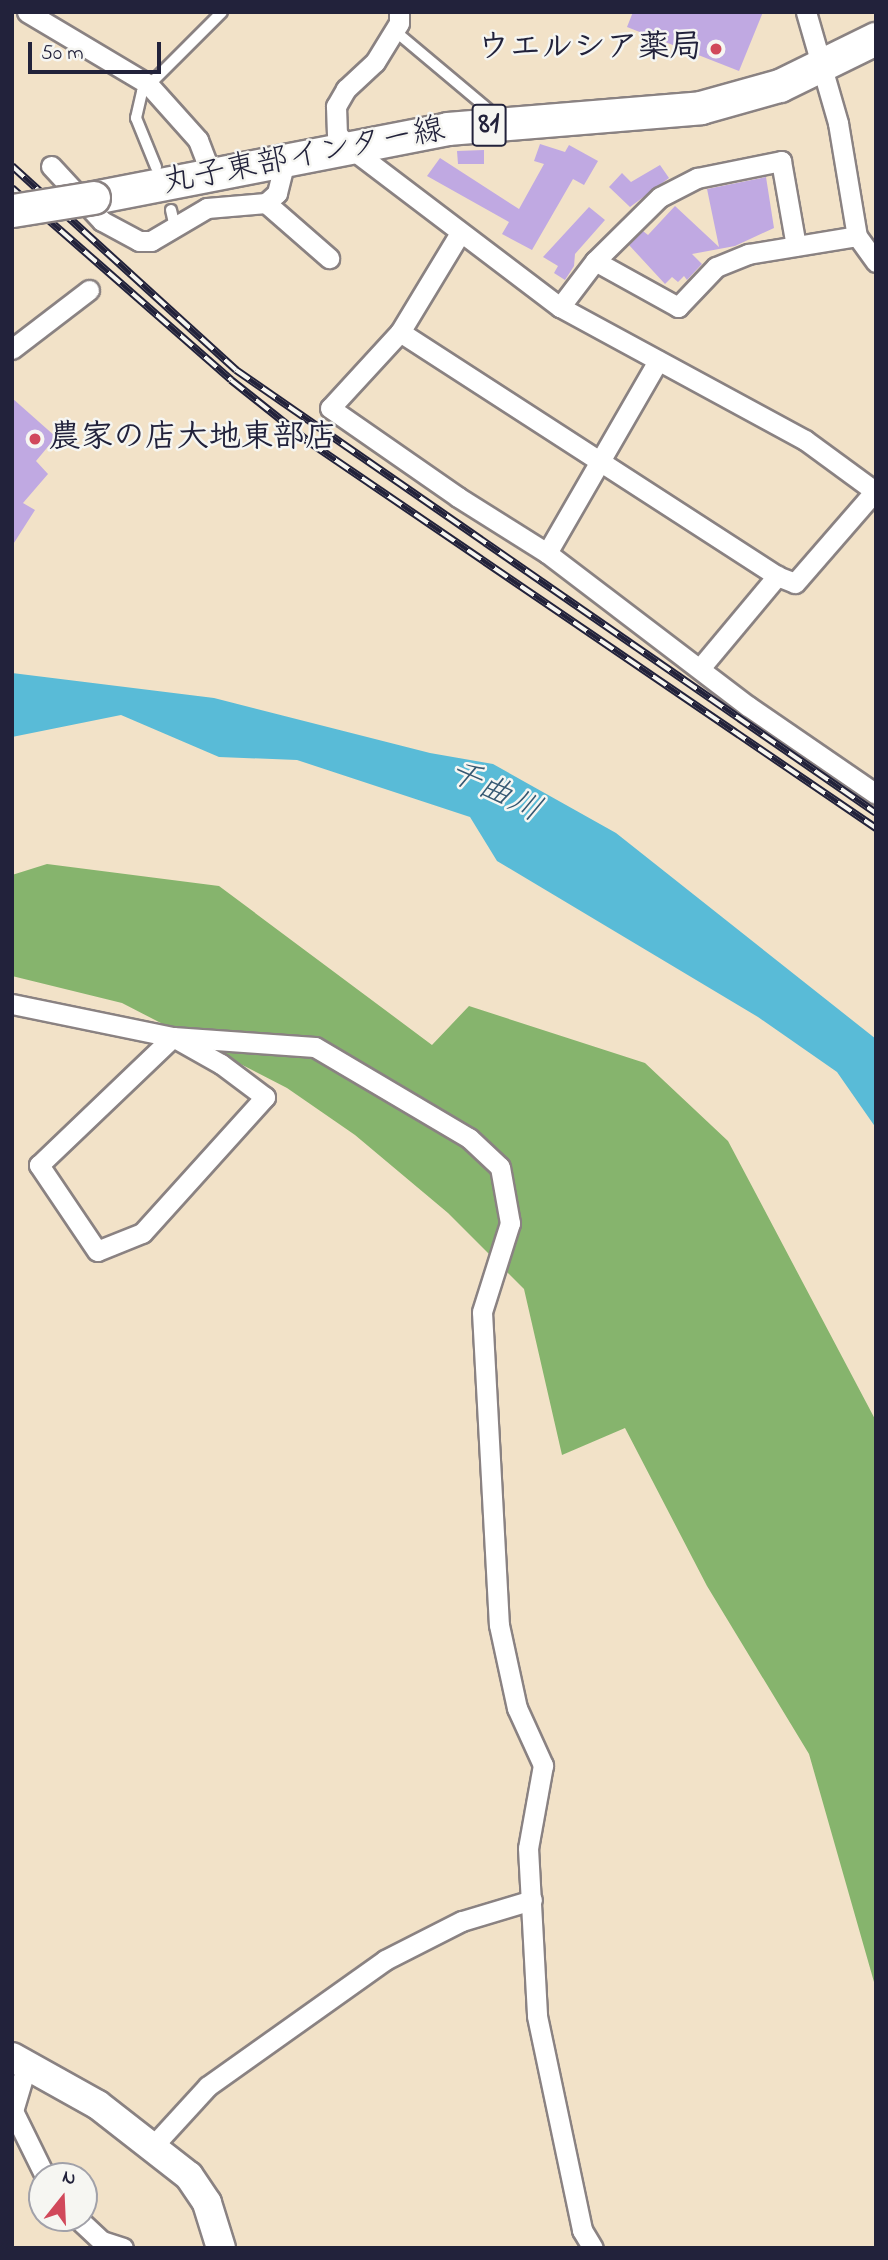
<!DOCTYPE html>
<html>
<head>
<meta charset="utf-8">
<style>
  body { margin:0 }
  #map { position:relative; width:888px; height:2260px; overflow:hidden; background:#f2e2c8; font-family:"Indie Flower","Klee One",sans-serif }
  div>[style] { position:absolute }
  [style*='--x'] { left:calc(var(--x)*1px); top:calc(var(--y)*1px); width:calc(var(--w)*1px); rotate:calc(var(--a)*1deg) }
  .forest>* { inset:0; background:#86b46d }
  .water>* { inset:0; background:#59bbd7 }
  .building>* { inset:0; background:#c0a9e2 }
  .roads { filter:drop-shadow(2px 0 #8a8282) drop-shadow(-2px 0 #8a8282) drop-shadow(0 2px #8a8282) drop-shadow(0 -2px #8a8282) }
  .service>* { height:10px; margin:-5px; padding:0 5px; transform-origin:5px; border-radius:5px; background:#fff }
  .minor>* { height:19px; margin:-9.5px; padding:0 9.5px; transform-origin:9.5px; border-radius:9.5px; background:#fff }
  .secondary>* { height:28px; margin:-14px; padding:0 14px; transform-origin:14px; border-radius:14px; background:#fff }
  .primary>* { height:32px; margin:-16px; padding:0 16px; transform-origin:16px; border-radius:16px; background:#fff }
  .rail>* { height:8px; margin-top:-4px; transform-origin:0; background:repeating-linear-gradient(90deg,#f6f6f2 0 16px,#22223b 0 32px); box-sizing:border-box; border-block:2px solid #22223b }
  .bridges { filter:drop-shadow(2px 0 #8a8282) drop-shadow(-2px 0 #8a8282) drop-shadow(0 2px #8a8282) drop-shadow(0 -2px #8a8282) }
  .primary-bridge>* { height:32px; margin:-16px; padding:0 16px; transform-origin:16px; border-radius:16px; background:#fff }
  .dots>* { width:19px; height:19px; translate:-50% -50%; box-sizing:border-box; border:4px solid #f6f6f2; border-radius:50% }
  span { translate:-50% -50%; white-space:nowrap; text-align:center; line-height:1.15; -webkit-text-stroke:5px #f6f6f2; paint-order:stroke }
  .shield-label span { padding:2px 5px; background:#f6f6f2; border:2px solid; border-radius:5px; -webkit-text-stroke-width:0 }
  .shield-label { font-size:30px; color:#22223b; font-weight:700 }
  .poi-label { font-size:32px; color:#22223b; font-weight:700 }
  .right { translate:-100% -50%; text-align:right }
  .left { translate:0 -50%; text-align:left }
  .street-label { font-size:32px; color:#22223b }
  .water-label { font-size:33px; color:#355872; font-style:italic }
  .frame { position:absolute; inset:0; border:14px solid #22223b; pointer-events:none }
  .north { position:absolute; left:28px; top:2162px; width:70px; height:70px; box-sizing:border-box; background:#f6f6f2; border:2px solid #a1a1a9; border-radius:50%; rotate:18deg; font-size:19px; font-weight:700; line-height:28px; text-align:center; color:#22223b }
  .north::after { content:''; display:block; margin:auto; width:24px; height:32px; background:#d1495b; clip-path:polygon(50% 0,100% 100%,50% 72%,0 100%) }
  .scale { position:absolute; left:28px; top:42px; width:133px; height:32px; box-sizing:border-box; border:4px solid #22223b; border-top:0; padding-left:9px; font-size:21px; line-height:24px; white-space:nowrap; color:#22223b; -webkit-text-stroke:5px #f6f6f2; paint-order:stroke }
</style>
</head>
<body>
<div id="map">
  <div class="forest">
    <div style="clip-path:polygon(47px 864px,219px 886px,432px 1045px,469px 1006px,645px 1063px,728px 1141px,876px 1421px,876px 1989px,809px 1754px,707px 1586px,625px 1428px,562px 1455px,524px 1289px,448px 1213px,355px 1135px,287px 1088px,122px 1003px,12px 976px,12px 875px)"></div>
  </div>
  <div class="water">
    <div style="clip-path:polygon(12px 673px,214px 698px,430px 753px,493px 764px,616px 833px,876px 1039px,876px 1128px,837px 1072px,758px 1017px,497px 861px,470px 817px,297px 760px,219px 757px,121px 715px,12px 737px)"></div>
  </div>
  <div class="building">
    <div style="clip-path:polygon(633px 12px,763px 12px,739px 71px,627px 27px)"></div>
    <div style="clip-path:polygon(540px 144px,565px 152px,569px 145px,598px 161px,584px 185px,573px 179px,532px 250px,502px 234px,509px 222px,427px 176px,440px 158px,519px 209px,544px 164px,534px 161px)"></div>
    <div style="clip-path:polygon(484px 150px,484px 164px,458px 164px,457px 151px)"></div>
    <div style="clip-path:polygon(660px 165px,669px 178px,630px 207px,609px 187px,622px 173px,631px 182px)"></div>
    <div style="clip-path:polygon(766px 177px,774px 228px,735px 246px,692px 254px,702px 264px,687px 280px,684px 276px,678px 282px,672px 277px,665px 284px,629px 245px,643px 231px,648px 235px,675px 206px,719px 247px,707px 189px)"></div>
    <div style="clip-path:polygon(589px 207px,605px 220px,575px 254px,574px 266px,565px 280px,554px 273px,558px 266px,543px 257px)"></div>
    <div style="clip-path:polygon(12px 398px,56px 437px,36px 461px,48px 474px,23px 503px,35px 510px,12px 546px)"></div>
  </div>
  <div class="roads">
    <div class="service">
      <div style="--x:395;--y:31;--w:121;--a:40"></div>
      <div style="--x:156;--y:167;--w:53;--a:-112.2"></div>
      <div style="--x:136;--y:118;--w:27;--a:-77"></div>
      <div style="--x:142;--y:92;--w:113;--a:-45"></div>
      <div style="--x:171;--y:210;--w:13;--a:77"></div>
    </div>
    <div class="minor">
      <div style="--x:27;--y:12;--w:141;--a:30.8"></div>
      <div style="--x:148;--y:84;--w:75;--a:48.2"></div>
      <div style="--x:198;--y:140;--w:39;--a:69"></div>
      <div style="--x:399;--y:12;--w:11;--a:90"></div>
      <div style="--x:399;--y:23;--w:46;--a:121.6"></div>
      <div style="--x:375;--y:62;--w:40;--a:137"></div>
      <div style="--x:346;--y:89;--w:20;--a:120"></div>
      <div style="--x:336;--y:106;--w:28;--a:88"></div>
      <div style="--x:337;--y:134;--w:18;--a:47"></div>
      <div style="--x:349;--y:147;--w:265;--a:37.2"></div>
      <div style="--x:560;--y:307;--w:279;--a:28.5"></div>
      <div style="--x:805;--y:440;--w:88;--a:36.2"></div>
      <div style="--x:806;--y:12;--w:116;--a:73.9"></div>
      <div style="--x:838;--y:123;--w:115;--a:80.5"></div>
      <div style="--x:857;--y:236;--w:32;--a:54"></div>
      <div style="--x:51;--y:166;--w:75;--a:47.2"></div>
      <div style="--x:102;--y:221;--w:42;--a:28.4"></div>
      <div style="--x:139;--y:241;--w:12;--a:0"></div>
      <div style="--x:151;--y:241;--w:65;--a:-30.5"></div>
      <div style="--x:207;--y:208;--w:59;--a:-4.8"></div>
      <div style="--x:266;--y:203;--w:15;--a:-42"></div>
      <div style="--x:277;--y:193;--w:33;--a:-76"></div>
      <div style="--x:266;--y:203;--w:84;--a:41.1"></div>
      <div style="--x:460;--y:233;--w:116;--a:121.2"></div>
      <div style="--x:400;--y:332;--w:103;--a:132.6"></div>
      <div style="--x:330;--y:408;--w:156;--a:34.8"></div>
      <div style="--x:458;--y:497;--w:105;--a:32.2"></div>
      <div style="--x:547;--y:553;--w:253;--a:37.3"></div>
      <div style="--x:748;--y:706;--w:155;--a:34.5"></div>
      <div style="--x:595;--y:261;--w:95;--a:29"></div>
      <div style="--x:678;--y:307;--w:55;--a:-46.5"></div>
      <div style="--x:716;--y:267;--w:35;--a:-22"></div>
      <div style="--x:748;--y:254;--w:110;--a:-9.4"></div>
      <div style="--x:560;--y:307;--w:58;--a:-52.7"></div>
      <div style="--x:595;--y:261;--w:91;--a:-44.6"></div>
      <div style="--x:660;--y:197;--w:42;--a:-27.2"></div>
      <div style="--x:697;--y:178;--w:86;--a:-11.4"></div>
      <div style="--x:781;--y:161;--w:86;--a:80"></div>
      <div style="--x:400;--y:332;--w:449;--a:32.9"></div>
      <div style="--x:777;--y:576;--w:19;--a:21"></div>
      <div style="--x:795;--y:583;--w:122;--a:-49"></div>
      <div style="--x:12;--y:349;--w:97;--a:-37.5"></div>
      <div style="--x:547;--y:553;--w:222;--a:-60"></div>
      <div style="--x:701;--y:667;--w:119;--a:-50.1"></div>
      <div style="--x:12;--y:1004;--w:164;--a:11.6"></div>
      <div style="--x:173;--y:1037;--w:142;--a:4"></div>
      <div style="--x:315;--y:1047;--w:179;--a:30.6"></div>
      <div style="--x:469;--y:1138;--w:42;--a:43.1"></div>
      <div style="--x:500;--y:1167;--w:57;--a:79.9"></div>
      <div style="--x:510;--y:1223;--w:93;--a:107.5"></div>
      <div style="--x:482;--y:1312;--w:313;--a:86.9"></div>
      <div style="--x:499;--y:1625;--w:85;--a:77.8"></div>
      <div style="--x:517;--y:1708;--w:63;--a:65.5"></div>
      <div style="--x:543;--y:1765;--w:84;--a:100.2"></div>
      <div style="--x:528;--y:1848;--w:168;--a:86.9"></div>
      <div style="--x:537;--y:2016;--w:219;--a:78.1"></div>
      <div style="--x:582;--y:2230;--w:21;--a:59"></div>
      <div style="--x:173;--y:1037;--w:55;--a:29.4"></div>
      <div style="--x:221;--y:1064;--w:55;--a:36.9"></div>
      <div style="--x:265;--y:1097;--w:183;--a:132.1"></div>
      <div style="--x:142;--y:1233;--w:48;--a:158.2"></div>
      <div style="--x:97;--y:1251;--w:104;--a:-124"></div>
      <div style="--x:39;--y:1165;--w:185;--a:-43.7"></div>
      <div style="--x:27;--y:2064;--w:49;--a:106.6"></div>
      <div style="--x:13;--y:2111;--w:72;--a:63.8"></div>
      <div style="--x:153;--y:2146;--w:81;--a:-47.5"></div>
      <div style="--x:208;--y:2086;--w:217;--a:-35.4"></div>
      <div style="--x:385;--y:1960;--w:86;--a:-26.9"></div>
      <div style="--x:462;--y:1921;--w:73;--a:-16.7"></div>
      <div style="--x:77;--y:2218;--w:34;--a:43"></div>
      <div style="--x:102;--y:2241;--w:22;--a:18"></div>
    </div>
    <div class="secondary">
      <div style="--x:12;--y:2057;--w:98;--a:29.2"></div>
      <div style="--x:98;--y:2105;--w:115;--a:38"></div>
      <div style="--x:189;--y:2176;--w:32;--a:56"></div>
      <div style="--x:207;--y:2203;--w:47;--a:72.7"></div>
    </div>
    <div class="primary">
      <div style="--x:94;--y:198;--w:361;--a:-11"></div>
      <div style="--x:448;--y:129;--w:254;--a:-4.7"></div>
      <div style="--x:701;--y:108;--w:82;--a:-15.6"></div>
      <div style="--x:780;--y:86;--w:107;--a:-26.1"></div>
    </div>
  </div>
  <div class="rail">
    <div style="--x:12;--y:166;--w:303;--a:42.3"></div>
    <div style="--x:236;--y:370;--w:778;--a:34.69"></div>
    <div style="--x:12;--y:188;--w:291;--a:41.2"></div>
    <div style="--x:231;--y:380;--w:100;--a:38.5"></div>
    <div style="--x:309;--y:442;--w:686;--a:34.25"></div>
  </div>
  <div class="bridges">
    <div class="primary-bridge">
      <div style="--x:13;--y:211;--w:82;--a:-9.1"></div>
    </div>
  </div>
  <div class="dots">
    <div style="left:716px;top:49px;background:#d1495b"></div>
    <div style="left:35px;top:439px;background:#d1495b"></div>
  </div>
  <div class="shield-label">
    <span style="left:489px;top:125px">81</span>
  </div>
  <div class="poi-label">
    <span class="right" style="left:702px;top:49px">ウエルシア薬局</span>
    <span class="left" style="left:49px;top:439px">農家の店大地東部店</span>
  </div>
  <div class="street-label">
    <span style="left:304px;top:158px;rotate:-11deg">丸子東部インター線</span>
  </div>
  <div class="water-label">
    <span style="left:494px;top:793px;rotate:26deg">千曲川</span>
  </div>
  <div class="frame"></div>
  <div class="north">N</div>
  <div class="scale">50 m</div>
</div>
</body>
</html>
